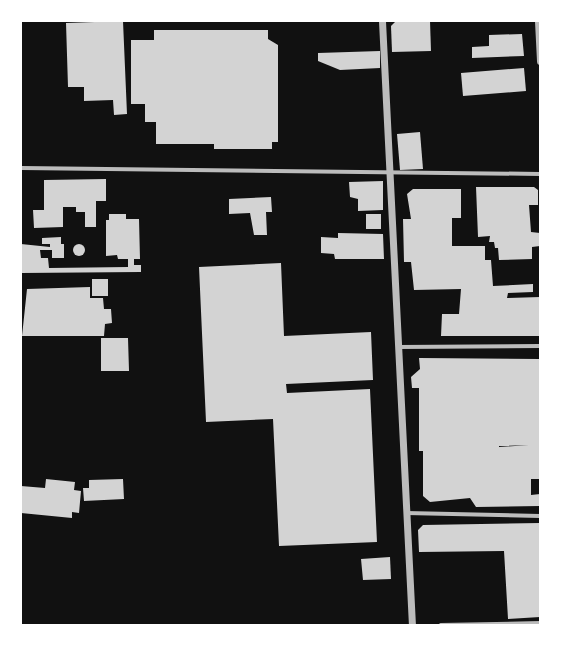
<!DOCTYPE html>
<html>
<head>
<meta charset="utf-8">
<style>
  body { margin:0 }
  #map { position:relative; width:561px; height:646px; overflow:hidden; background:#111; font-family:"Titillium Web",sans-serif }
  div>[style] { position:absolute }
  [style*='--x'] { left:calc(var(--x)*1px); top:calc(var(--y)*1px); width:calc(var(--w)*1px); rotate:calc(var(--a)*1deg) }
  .building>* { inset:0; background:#d3d3d3 }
  .round { border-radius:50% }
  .service>* { height:3px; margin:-1.5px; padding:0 1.5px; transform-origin:1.5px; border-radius:1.5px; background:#bcbcbc }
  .minor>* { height:4px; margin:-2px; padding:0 2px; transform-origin:2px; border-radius:2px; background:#bcbcbc }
  .tertiary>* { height:7px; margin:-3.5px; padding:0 3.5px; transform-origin:3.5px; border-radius:3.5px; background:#bcbcbc }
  span { translate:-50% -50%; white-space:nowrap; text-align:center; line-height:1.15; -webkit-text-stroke:4px #fff; paint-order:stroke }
  .frame { position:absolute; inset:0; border:22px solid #fff; pointer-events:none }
</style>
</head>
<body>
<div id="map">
  <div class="building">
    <div style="clip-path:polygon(123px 21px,127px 114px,114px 115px,113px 100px,84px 101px,84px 87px,68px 87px,66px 23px)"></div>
    <div style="clip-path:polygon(396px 21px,430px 21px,431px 51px,392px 52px,391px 26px)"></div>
    <div style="clip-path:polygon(154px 30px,268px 30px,268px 39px,278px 45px,278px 142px,272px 142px,272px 149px,214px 149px,214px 144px,156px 144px,156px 122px,145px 122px,145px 104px,131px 104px,131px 40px,154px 40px)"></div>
    <div style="clip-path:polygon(522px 34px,524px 56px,472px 58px,472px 47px,489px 46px,489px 35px)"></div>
    <div style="clip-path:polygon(380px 51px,380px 68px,340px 70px,318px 61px,318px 53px)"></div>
    <div style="clip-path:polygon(524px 68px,526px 91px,463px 96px,461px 73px)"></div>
    <div style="clip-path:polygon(420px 132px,423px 169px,400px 170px,397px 134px)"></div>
    <div style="clip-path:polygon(106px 179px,106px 201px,96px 201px,96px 227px,85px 227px,85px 212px,76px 212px,76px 207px,63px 207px,63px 227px,34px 228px,33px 210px,44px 210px,44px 180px)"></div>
    <div style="clip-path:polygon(383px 181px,383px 210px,358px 211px,358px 199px,350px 197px,349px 182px)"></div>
    <div style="clip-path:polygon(476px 187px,534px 187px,538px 190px,538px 205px,529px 205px,531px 232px,540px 233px,540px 246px,532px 247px,532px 259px,499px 260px,498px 248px,495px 248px,494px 242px,489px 242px,490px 236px,478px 237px)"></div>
    <div style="clip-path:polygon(413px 189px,461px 189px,461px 218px,452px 218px,452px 246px,485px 246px,485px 260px,491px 260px,493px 286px,533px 284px,533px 292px,508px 293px,507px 298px,540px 297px,540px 336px,441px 336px,442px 314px,459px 314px,461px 289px,414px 290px,411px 262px,404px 262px,403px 219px,411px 219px,407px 194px)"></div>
    <div style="clip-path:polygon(271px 197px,272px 212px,266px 212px,267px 235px,254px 235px,250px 213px,229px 214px,229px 199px)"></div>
    <div style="clip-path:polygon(109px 214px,126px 214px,126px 219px,139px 219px,140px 259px,134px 259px,134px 265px,141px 265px,141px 272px,21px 273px,21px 244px,50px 247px,50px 244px,42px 244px,42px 238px,61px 237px,61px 244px,64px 244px,64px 258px,52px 258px,52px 250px,40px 250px,41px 258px,48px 258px,49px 268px,128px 267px,128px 259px,118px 259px,117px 255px,106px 256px,106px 220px,109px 220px)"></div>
    <div style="clip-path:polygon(366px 214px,381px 214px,381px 229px,366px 229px)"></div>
    <div style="clip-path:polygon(338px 233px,383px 234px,384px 259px,335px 259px,334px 254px,321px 253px,321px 237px,338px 238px)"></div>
    <div class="round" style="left:73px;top:244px;width:12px;height:12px"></div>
    <div style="clip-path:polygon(281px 263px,284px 336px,371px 332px,373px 380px,286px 384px,287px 393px,370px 389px,377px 542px,279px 546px,273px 419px,206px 422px,199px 267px)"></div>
    <div style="clip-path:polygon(92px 279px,108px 279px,108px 296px,92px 296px)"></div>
    <div style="clip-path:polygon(90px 287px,90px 298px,103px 298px,104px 309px,111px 309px,112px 323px,105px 324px,104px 336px,22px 336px,27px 289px)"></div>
    <div style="clip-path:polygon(101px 338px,128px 338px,129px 371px,101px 371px)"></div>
    <div style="clip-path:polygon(evenodd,419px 358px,539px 359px,539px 370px,530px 370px,540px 370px,540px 479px,531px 479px,531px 495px,540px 494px,540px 506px,476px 507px,470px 498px,430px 502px,423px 496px,423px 451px,419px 451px,419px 388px,412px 388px,411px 377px,420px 369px,419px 358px,529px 445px,499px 447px,499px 446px,529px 445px)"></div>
    <div style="clip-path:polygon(46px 479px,75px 482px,74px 490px,81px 491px,79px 513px,72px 512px,72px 518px,21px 513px,21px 486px,45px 488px)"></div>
    <div style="clip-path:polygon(123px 479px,124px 499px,84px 501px,83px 488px,89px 488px,89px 480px)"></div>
    <div style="clip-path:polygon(540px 523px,540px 617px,508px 619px,504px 551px,419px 552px,418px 530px,423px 525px)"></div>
    <div style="clip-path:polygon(390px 557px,391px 579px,363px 580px,361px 559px)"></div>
  </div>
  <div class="service">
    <div style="--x:440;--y:624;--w:100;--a:-1.1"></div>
  </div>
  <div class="minor">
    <div style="--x:21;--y:168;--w:519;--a:0.66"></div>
    <div style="--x:398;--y:347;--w:142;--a:-0.4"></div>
    <div style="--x:406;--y:513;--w:134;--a:1.3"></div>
  </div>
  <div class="tertiary">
    <div style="--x:382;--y:21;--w:605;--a:87.16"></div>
    <div style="--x:538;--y:21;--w:40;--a:87.1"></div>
  </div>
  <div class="frame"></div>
</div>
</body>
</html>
